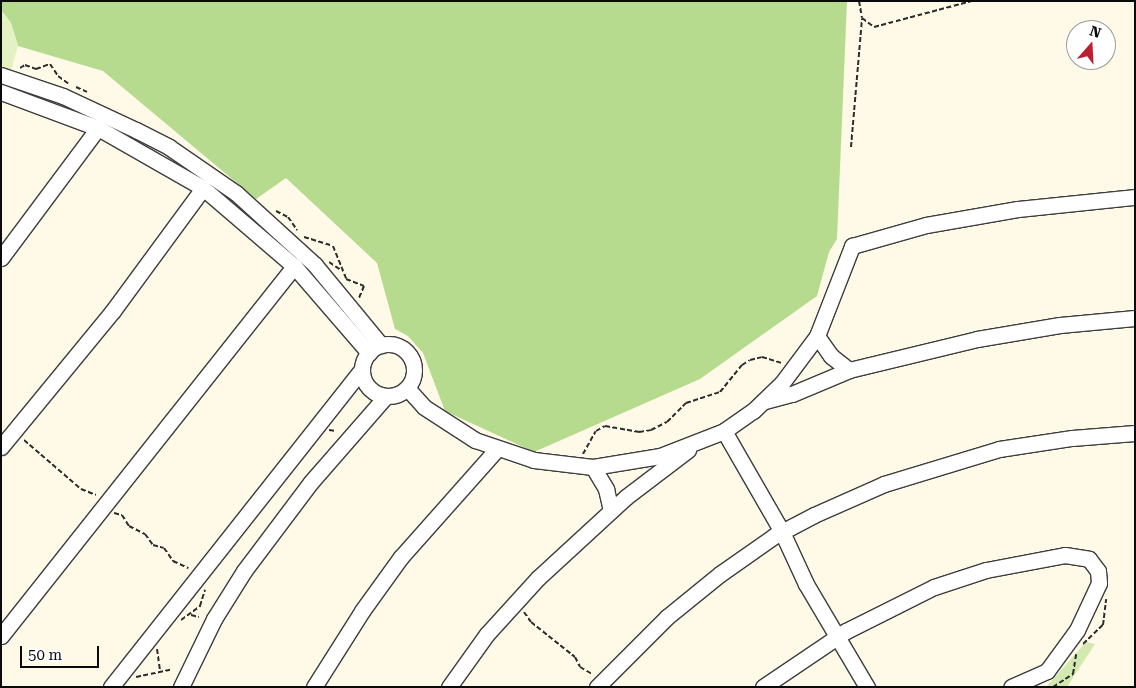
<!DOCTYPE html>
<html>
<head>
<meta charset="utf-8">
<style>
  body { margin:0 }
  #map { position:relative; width:1136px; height:688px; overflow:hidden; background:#fff9e7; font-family:"Roboto Serif",serif }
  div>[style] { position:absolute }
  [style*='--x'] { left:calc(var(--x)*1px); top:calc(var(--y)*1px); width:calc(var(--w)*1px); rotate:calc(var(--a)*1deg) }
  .green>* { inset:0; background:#d2eab0 }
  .forest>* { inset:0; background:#b6db8f }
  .pitch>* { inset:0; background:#e4f1c2 }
  .path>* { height:2px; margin-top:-1px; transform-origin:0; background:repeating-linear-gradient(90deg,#2c2c2c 0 5px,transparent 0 7.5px) }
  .roads { filter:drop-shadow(1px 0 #3d3d3d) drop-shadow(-1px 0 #3d3d3d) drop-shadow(0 1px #3d3d3d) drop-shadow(0 -1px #3d3d3d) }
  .minor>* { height:15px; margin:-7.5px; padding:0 7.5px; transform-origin:7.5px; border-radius:7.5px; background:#fff }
  .minor>.ring { margin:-7.5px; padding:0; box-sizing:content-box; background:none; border:15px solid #fff; border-radius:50% }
  span { translate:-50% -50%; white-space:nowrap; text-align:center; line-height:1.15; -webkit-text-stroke:5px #fff; paint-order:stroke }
  .frame { position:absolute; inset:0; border:2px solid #0a0a0a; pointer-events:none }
  .north { position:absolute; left:1066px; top:20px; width:50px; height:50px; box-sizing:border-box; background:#fff; border:1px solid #9d9d9d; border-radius:50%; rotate:19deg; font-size:14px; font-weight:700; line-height:20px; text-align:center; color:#0a0a0a }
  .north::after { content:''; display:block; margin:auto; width:18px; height:22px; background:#be1e31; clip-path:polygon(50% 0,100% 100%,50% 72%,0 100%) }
  .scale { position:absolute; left:20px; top:646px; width:79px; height:22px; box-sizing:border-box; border:2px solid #0a0a0a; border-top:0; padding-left:6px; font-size:15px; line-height:18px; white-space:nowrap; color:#0a0a0a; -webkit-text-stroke:4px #fff; paint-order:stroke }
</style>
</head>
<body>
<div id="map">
  <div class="green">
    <div style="clip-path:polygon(1086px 642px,1095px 644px,1067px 687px,1046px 687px)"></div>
  </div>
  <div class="forest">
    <div style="clip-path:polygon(1px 1px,847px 1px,837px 239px,829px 252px,817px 296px,700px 379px,534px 452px,445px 411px,423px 353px,408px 336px,395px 329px,377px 263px,286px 178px,256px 199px,103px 71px,18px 46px,11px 23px,1px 10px)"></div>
  </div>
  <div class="pitch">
    <div style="clip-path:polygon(1px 10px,11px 23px,18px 46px,11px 70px,1px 67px)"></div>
  </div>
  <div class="path">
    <div style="--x:859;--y:1;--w:17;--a:80"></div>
    <div style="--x:862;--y:18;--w:15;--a:37"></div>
    <div style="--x:874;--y:27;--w:101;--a:-14.9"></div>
    <div style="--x:20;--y:68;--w:6;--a:-31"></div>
    <div style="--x:25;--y:65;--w:12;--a:20"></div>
    <div style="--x:36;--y:69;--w:15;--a:-20"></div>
    <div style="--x:50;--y:64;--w:14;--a:56"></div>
    <div style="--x:58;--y:76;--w:14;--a:36"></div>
    <div style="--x:76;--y:87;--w:12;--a:24"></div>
    <div style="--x:851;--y:147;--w:129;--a:-85.1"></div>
    <div style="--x:276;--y:211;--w:13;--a:27"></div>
    <div style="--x:288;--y:217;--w:16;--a:55"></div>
    <div style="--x:304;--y:237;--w:30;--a:17"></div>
    <div style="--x:333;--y:246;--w:35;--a:68"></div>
    <div style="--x:346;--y:279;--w:19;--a:21"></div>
    <div style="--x:364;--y:286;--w:15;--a:113"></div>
    <div style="--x:329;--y:262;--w:14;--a:34"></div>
    <div style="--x:329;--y:430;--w:7;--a:8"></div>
    <div style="--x:24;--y:440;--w:75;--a:40.7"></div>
    <div style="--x:81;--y:489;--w:16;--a:22"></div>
    <div style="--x:583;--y:454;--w:26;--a:-61"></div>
    <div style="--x:596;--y:431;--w:10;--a:-29"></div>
    <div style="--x:605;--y:426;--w:35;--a:10"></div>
    <div style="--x:639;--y:432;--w:12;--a:-9"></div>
    <div style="--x:651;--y:430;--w:18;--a:-27"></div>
    <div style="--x:667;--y:422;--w:27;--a:-45"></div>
    <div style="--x:686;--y:403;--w:36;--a:-18"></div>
    <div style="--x:720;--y:392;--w:35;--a:-51"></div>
    <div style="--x:742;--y:365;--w:9;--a:-32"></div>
    <div style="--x:750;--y:360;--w:12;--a:-14"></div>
    <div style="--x:762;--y:357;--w:21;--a:17"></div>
    <div style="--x:114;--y:513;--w:8;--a:14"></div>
    <div style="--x:122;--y:515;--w:13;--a:58"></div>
    <div style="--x:129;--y:526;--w:18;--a:27"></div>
    <div style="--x:145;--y:534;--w:14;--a:54"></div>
    <div style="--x:153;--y:545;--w:11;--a:15"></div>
    <div style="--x:164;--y:548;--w:16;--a:55"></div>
    <div style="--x:173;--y:561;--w:17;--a:25"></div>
    <div style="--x:524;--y:612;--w:12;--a:55"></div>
    <div style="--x:531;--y:622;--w:56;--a:38.5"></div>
    <div style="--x:575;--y:657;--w:11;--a:63"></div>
    <div style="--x:580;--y:667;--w:14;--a:30"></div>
    <div style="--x:191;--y:615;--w:8;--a:14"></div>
    <div style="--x:181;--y:620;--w:24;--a:-36"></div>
    <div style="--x:200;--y:606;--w:17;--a:-73"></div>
    <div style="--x:1083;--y:644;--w:28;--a:-44"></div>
    <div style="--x:1103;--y:625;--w:26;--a:-83"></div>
    <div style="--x:157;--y:649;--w:22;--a:82"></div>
    <div style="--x:136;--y:677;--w:35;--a:-12"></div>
    <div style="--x:1053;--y:687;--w:24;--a:-33"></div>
    <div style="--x:1073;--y:674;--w:20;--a:-81"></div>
  </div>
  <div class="roads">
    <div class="minor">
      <div style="--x:1;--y:75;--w:65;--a:18.7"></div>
      <div style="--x:63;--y:96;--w:81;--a:25"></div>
      <div style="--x:136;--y:130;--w:37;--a:27"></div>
      <div style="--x:169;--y:147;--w:81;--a:34.5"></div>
      <div style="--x:236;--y:193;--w:107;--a:42.3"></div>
      <div style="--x:315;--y:265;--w:104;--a:50.5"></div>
      <div style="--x:1;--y:92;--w:103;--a:20.4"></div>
      <div style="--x:98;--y:128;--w:121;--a:29.7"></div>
      <div style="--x:203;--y:188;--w:120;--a:40.6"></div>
      <div style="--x:294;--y:266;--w:115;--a:49.2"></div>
      <div style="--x:1;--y:258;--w:162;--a:-53.3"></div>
      <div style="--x:817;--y:336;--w:24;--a:55"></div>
      <div style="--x:831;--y:356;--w:23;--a:38"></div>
      <div class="ring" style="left:362px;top:344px;width:37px;height:37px"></div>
      <div style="--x:407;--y:388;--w:25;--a:48"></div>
      <div style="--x:424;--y:407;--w:61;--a:32.9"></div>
      <div style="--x:475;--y:440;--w:62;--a:18.7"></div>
      <div style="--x:534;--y:460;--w:59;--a:6.8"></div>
      <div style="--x:593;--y:467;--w:68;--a:-9.3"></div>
      <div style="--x:660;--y:456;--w:69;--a:-21.3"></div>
      <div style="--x:724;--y:431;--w:35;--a:-35"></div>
      <div style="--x:753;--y:411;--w:40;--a:-44"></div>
      <div style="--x:782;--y:383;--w:59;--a:-53.3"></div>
      <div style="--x:817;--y:336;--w:97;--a:-68.7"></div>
      <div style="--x:852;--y:246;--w:77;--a:-15.8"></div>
      <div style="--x:926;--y:225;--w:93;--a:-9.9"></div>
      <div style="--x:1018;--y:209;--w:118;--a:-5.9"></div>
      <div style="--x:765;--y:401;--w:28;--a:-15"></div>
      <div style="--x:792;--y:394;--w:62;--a:-22.8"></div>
      <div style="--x:849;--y:370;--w:132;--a:-13.6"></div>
      <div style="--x:977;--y:339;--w:84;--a:-9.6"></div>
      <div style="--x:1060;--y:325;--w:75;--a:-5.3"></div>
      <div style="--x:724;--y:431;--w:116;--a:60.1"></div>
      <div style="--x:782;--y:532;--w:57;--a:65.2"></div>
      <div style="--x:806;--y:584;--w:120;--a:59.4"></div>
      <div style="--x:1;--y:447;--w:175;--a:-50.6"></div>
      <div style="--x:112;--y:312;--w:154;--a:-53.7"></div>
      <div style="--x:593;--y:467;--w:26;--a:59"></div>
      <div style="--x:606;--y:489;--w:22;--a:77"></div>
      <div style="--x:1;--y:636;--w:472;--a:-51.6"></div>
      <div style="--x:111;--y:687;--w:405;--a:-51.7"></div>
      <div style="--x:181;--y:687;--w:76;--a:-64.1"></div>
      <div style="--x:214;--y:619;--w:57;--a:-58"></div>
      <div style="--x:244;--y:571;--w:111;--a:-53"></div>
      <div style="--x:311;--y:482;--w:114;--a:-48.9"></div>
      <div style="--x:314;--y:687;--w:90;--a:-57.7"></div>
      <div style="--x:362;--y:611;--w:67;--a:-54.2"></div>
      <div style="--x:401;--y:557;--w:144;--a:-48.4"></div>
      <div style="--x:449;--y:687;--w:65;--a:-54.4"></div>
      <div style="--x:487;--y:634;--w:76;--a:-47.7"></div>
      <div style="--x:538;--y:578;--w:120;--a:-42.6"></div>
      <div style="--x:626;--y:497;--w:78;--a:-37.2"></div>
      <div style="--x:597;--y:687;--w:99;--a:-45"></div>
      <div style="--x:667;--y:617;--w:68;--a:-39.1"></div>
      <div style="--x:720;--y:574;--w:66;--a:-35.1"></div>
      <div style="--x:774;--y:536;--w:45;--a:-27.7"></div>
      <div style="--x:814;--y:515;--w:77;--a:-23.9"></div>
      <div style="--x:884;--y:484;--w:120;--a:-16.9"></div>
      <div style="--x:999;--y:449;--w:74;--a:-8.6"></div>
      <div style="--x:1072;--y:438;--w:63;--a:-4.5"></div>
      <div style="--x:763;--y:687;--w:100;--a:-34"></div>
      <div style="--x:846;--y:631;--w:98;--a:-26.6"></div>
      <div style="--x:934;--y:587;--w:55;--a:-18.1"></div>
      <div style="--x:986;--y:570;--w:80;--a:-10.8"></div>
      <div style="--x:1065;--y:555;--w:24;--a:9"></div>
      <div style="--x:1089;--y:559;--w:15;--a:53"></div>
      <div style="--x:1098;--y:571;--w:12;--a:85"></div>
      <div style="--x:1099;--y:583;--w:52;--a:115.1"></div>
      <div style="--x:1077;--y:630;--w:51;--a:126.2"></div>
      <div style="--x:1047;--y:671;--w:39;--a:156"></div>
    </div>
  </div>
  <div class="frame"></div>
  <div class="north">N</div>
  <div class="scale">50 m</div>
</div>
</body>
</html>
